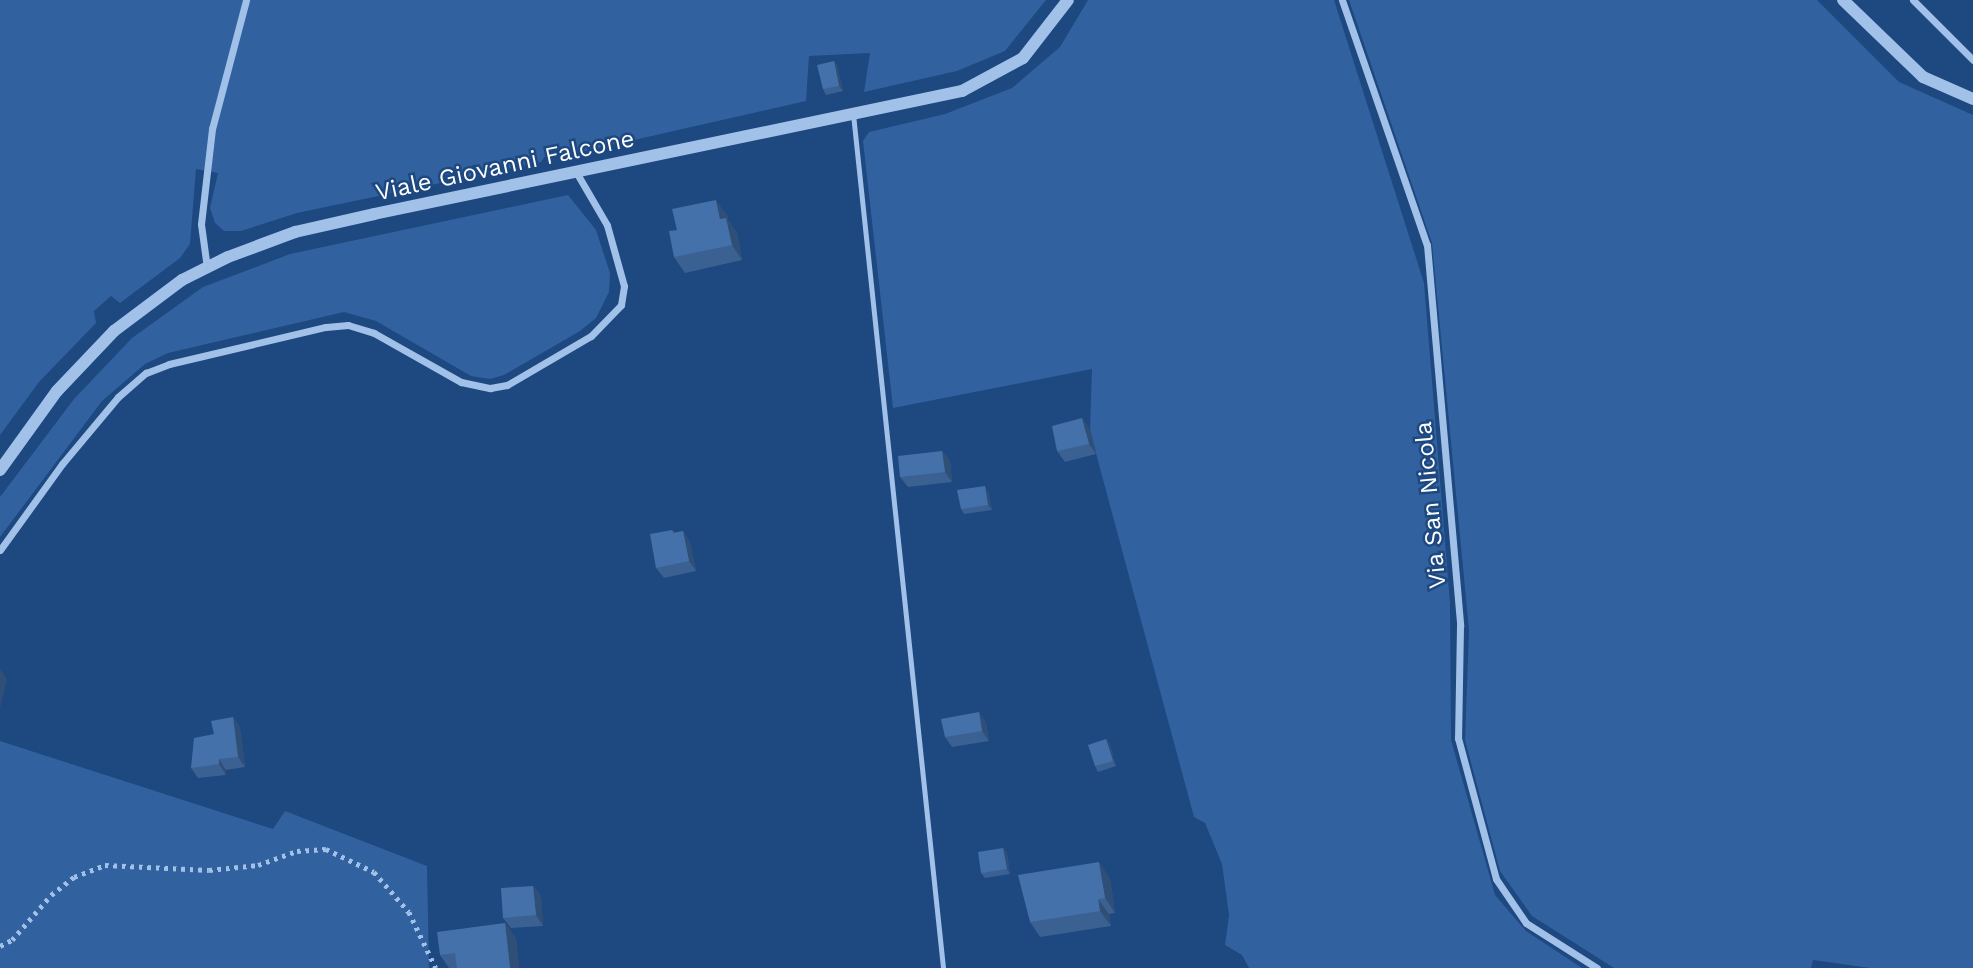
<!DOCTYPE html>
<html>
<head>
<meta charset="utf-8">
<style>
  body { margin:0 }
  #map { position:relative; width:1973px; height:968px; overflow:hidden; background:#1d4880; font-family:"Work Sans",sans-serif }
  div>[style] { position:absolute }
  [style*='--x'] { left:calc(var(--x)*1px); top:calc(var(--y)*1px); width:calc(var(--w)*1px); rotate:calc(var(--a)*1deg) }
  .green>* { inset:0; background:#31619f }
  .path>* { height:4.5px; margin-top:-2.25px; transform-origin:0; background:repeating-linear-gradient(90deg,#a1c1e9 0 3.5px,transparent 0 8.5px) }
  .service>* { height:5px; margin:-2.5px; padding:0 2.5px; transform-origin:2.5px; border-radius:2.5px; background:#a1c1e9 }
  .minor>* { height:7px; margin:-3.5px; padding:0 3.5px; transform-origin:3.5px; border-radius:3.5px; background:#a1c1e9 }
  .tertiary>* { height:12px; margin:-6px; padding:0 6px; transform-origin:6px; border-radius:6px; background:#a1c1e9 }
  .wall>* { inset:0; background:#3b6192 }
  .shaded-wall>* { inset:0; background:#304f77 }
  .building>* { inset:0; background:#4571aa }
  span { translate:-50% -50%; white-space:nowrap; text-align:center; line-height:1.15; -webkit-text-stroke:5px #1d4880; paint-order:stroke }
  .street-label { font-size:24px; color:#fff }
</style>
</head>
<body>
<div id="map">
  <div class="green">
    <div style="clip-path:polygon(0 0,1046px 0,1005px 51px,957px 71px,864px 92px,870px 53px,809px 56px,806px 101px,568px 155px,560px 149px,548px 152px,541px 162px,297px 213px,241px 231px,224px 231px,215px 223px,210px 208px,218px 173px,196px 169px,190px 244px,180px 258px,120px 303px,111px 296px,94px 311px,96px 323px,39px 382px,0 435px)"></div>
    <div style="clip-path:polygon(1088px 0,1334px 0,1424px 283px,1450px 603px,1451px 740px,1495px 895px,1526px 931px,1582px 968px,1249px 968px,1242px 955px,1225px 945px,1229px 915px,1222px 864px,1205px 823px,1194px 817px,1098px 461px,1090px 429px,1092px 369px,893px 408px,863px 141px,869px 132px,945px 114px,1012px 88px,1060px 47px)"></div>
    <div style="clip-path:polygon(1349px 0,1817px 0,1899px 82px,1973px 115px,1973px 968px,1870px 968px,1813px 960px,1811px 968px,1614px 968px,1532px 916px,1500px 871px,1465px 740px,1469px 630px,1432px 243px)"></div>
    <div style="clip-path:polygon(568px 195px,596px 230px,610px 273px,609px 292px,596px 318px,580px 331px,504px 375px,490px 379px,471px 376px,376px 321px,344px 312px,168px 353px,145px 364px,102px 401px,0 537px,0 497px,74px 399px,132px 338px,203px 287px,290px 254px)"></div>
    <div style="clip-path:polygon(0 741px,273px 829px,285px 811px,427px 866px,429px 968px,0 968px)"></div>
  </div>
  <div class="path">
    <div style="--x:0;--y:946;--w:13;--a:-27"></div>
    <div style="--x:12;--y:940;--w:60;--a:-49.1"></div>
    <div style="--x:51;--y:895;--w:29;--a:-38"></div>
    <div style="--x:74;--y:877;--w:33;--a:-21"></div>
    <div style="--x:105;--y:865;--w:104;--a:2.8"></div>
    <div style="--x:209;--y:870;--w:49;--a:-5.8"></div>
    <div style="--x:258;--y:865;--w:41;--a:-19.7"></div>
    <div style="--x:297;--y:851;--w:29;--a:-4"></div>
    <div style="--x:326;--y:849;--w:53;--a:25.6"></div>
    <div style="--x:374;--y:872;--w:53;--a:48.8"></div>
    <div style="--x:409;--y:912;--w:62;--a:64.3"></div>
  </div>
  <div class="service">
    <div style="--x:853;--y:114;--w:859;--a:83.98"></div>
  </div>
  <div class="minor">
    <div style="--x:1342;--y:0;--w:259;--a:70.9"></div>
    <div style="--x:1427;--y:245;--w:382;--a:85"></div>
    <div style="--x:1460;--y:626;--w:112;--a:91"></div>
    <div style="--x:1458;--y:738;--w:146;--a:74.9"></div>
    <div style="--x:1496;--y:879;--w:53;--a:55.7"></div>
    <div style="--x:1526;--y:923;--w:84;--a:32.4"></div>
    <div style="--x:1913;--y:0;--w:85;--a:45"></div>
    <div style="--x:207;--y:268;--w:44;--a:-97.8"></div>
    <div style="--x:201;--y:224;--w:96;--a:-83.4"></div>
    <div style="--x:212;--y:129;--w:133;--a:-75.2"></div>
    <div style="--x:0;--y:550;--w:106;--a:-54.2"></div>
    <div style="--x:62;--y:464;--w:87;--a:-50.1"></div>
    <div style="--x:118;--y:397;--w:37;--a:-41"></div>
    <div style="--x:146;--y:373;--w:25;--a:-21"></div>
    <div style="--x:169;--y:364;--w:161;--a:-13.3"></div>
    <div style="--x:326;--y:327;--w:22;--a:-5"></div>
    <div style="--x:348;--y:325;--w:27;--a:17"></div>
    <div style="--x:374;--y:333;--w:100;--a:29.4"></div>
    <div style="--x:461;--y:382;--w:30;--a:12"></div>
    <div style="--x:490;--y:388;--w:17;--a:-10"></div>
    <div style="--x:507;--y:385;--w:97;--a:-30.3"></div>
    <div style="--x:591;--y:336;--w:43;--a:-45.9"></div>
    <div style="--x:621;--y:305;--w:19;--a:-81"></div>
    <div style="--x:624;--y:286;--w:63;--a:-105.6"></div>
    <div style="--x:607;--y:225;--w:61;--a:-120.3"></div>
  </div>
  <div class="tertiary">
    <div style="--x:1843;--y:0;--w:111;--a:43.9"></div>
    <div style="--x:1923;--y:77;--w:55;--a:23.7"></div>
    <div style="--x:0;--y:470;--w:97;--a:-54.2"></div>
    <div style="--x:57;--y:391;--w:83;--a:-46.5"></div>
    <div style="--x:114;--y:331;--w:85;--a:-36.9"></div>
    <div style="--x:182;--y:280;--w:51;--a:-26.6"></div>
    <div style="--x:228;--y:257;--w:72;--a:-20.5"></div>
    <div style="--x:295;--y:232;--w:81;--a:-12.8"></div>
    <div style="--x:374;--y:214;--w:601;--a:-11.81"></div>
    <div style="--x:962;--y:91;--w:69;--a:-28.4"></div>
    <div style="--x:1023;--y:58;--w:73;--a:-52.2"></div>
  </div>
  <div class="wall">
    <div style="clip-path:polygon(834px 61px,837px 66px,843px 91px,826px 95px,823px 89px)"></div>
    <div style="clip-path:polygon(727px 215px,728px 220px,737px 233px,742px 260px,685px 273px,674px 257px)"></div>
    <div style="clip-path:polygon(1090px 429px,1096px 454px,1065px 462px,1057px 451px)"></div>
    <div style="clip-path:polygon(942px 451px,950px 461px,952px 482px,908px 487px,900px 477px)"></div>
    <div style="clip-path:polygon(988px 491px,992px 510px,964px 514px,961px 509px)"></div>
    <div style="clip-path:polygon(672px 530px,675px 533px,683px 531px,690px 542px,696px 571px,664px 578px,656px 568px)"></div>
    <div style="clip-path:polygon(979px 712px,986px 723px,989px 741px,952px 747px,945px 737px)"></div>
    <div style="clip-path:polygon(233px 717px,240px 728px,245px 767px,226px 770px,226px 775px,198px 778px,191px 768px,214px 734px)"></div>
    <div style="clip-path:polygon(1106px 739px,1110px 745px,1116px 766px,1098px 772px,1095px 766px)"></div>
    <div style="clip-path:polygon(1003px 848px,1007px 853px,1010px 874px,985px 878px,981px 873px)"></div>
    <div style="clip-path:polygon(1110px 878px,1115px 913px,1109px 914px,1111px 926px,1040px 937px,1030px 922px)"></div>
    <div style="clip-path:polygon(533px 886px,541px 896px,543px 926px,511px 928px,503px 918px)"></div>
    <div style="clip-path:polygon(505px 923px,516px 939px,519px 968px,449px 968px,440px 955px)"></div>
  </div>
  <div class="shaded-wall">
    <div style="clip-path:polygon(834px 61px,837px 66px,843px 91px,839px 86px)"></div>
    <div style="clip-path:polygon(716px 200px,727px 215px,728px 220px,737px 233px,742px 260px,732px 245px,720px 219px)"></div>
    <div style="clip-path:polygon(1082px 418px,1090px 429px,1096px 454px,1089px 444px)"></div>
    <div style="clip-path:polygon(942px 451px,950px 461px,952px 482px,945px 472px)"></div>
    <div style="clip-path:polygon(985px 486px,988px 491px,992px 510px,988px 505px)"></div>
    <div style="clip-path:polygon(683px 531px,690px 542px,696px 571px,689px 561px)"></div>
    <div style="clip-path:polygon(0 669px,7px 679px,0 709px)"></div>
    <div style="clip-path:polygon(979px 712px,986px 723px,989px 741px,982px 731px)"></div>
    <div style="clip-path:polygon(233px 717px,240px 728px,245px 767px,238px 757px)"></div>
    <div style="clip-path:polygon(1106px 739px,1110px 745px,1116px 766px,1113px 761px)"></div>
    <div style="clip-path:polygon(219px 759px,226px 770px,226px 775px,219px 764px)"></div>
    <div style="clip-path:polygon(1003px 848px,1007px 853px,1010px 874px,1007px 869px)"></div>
    <div style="clip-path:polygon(1099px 862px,1110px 878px,1115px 913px,1105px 898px)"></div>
    <div style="clip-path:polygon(533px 886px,541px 896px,543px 926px,536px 915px)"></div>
    <div style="clip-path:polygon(1098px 899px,1109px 914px,1111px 926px,1100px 911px)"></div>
    <div style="clip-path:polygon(505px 923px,516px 939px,519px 968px,510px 968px)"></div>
  </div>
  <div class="building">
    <div style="clip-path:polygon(834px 61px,839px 86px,823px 89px,817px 65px)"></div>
    <div style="clip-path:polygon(716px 200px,720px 219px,726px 218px,732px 245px,674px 257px,669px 231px,677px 230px,672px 209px)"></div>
    <div style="clip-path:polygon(1082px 418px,1089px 444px,1057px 451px,1052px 426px)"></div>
    <div style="clip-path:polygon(942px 451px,945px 472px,900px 477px,898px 456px)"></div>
    <div style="clip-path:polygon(985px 486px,988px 505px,961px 509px,957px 490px)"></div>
    <div style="clip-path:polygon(672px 530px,673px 533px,683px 531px,689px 561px,656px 568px,650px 534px)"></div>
    <div style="clip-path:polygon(979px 712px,982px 731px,945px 737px,941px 719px)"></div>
    <div style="clip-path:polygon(233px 717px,238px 757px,219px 759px,219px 764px,191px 768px,194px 738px,214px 734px,211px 721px)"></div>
    <div style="clip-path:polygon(1106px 739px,1113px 761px,1095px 766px,1088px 745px)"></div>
    <div style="clip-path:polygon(1003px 848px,1007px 869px,981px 873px,978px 852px)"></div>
    <div style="clip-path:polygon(1099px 862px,1105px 898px,1098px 899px,1100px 911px,1030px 922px,1018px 875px)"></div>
    <div style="clip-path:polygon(533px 886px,536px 915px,503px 918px,501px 888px)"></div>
    <div style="clip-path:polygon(505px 923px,510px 968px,457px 968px,455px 953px,440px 955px,437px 932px)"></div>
  </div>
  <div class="street-label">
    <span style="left:505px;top:166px;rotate:-12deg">Viale Giovanni Falcone</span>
    <span style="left:1431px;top:505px;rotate:-95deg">Via San Nicola</span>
  </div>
</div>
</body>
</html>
